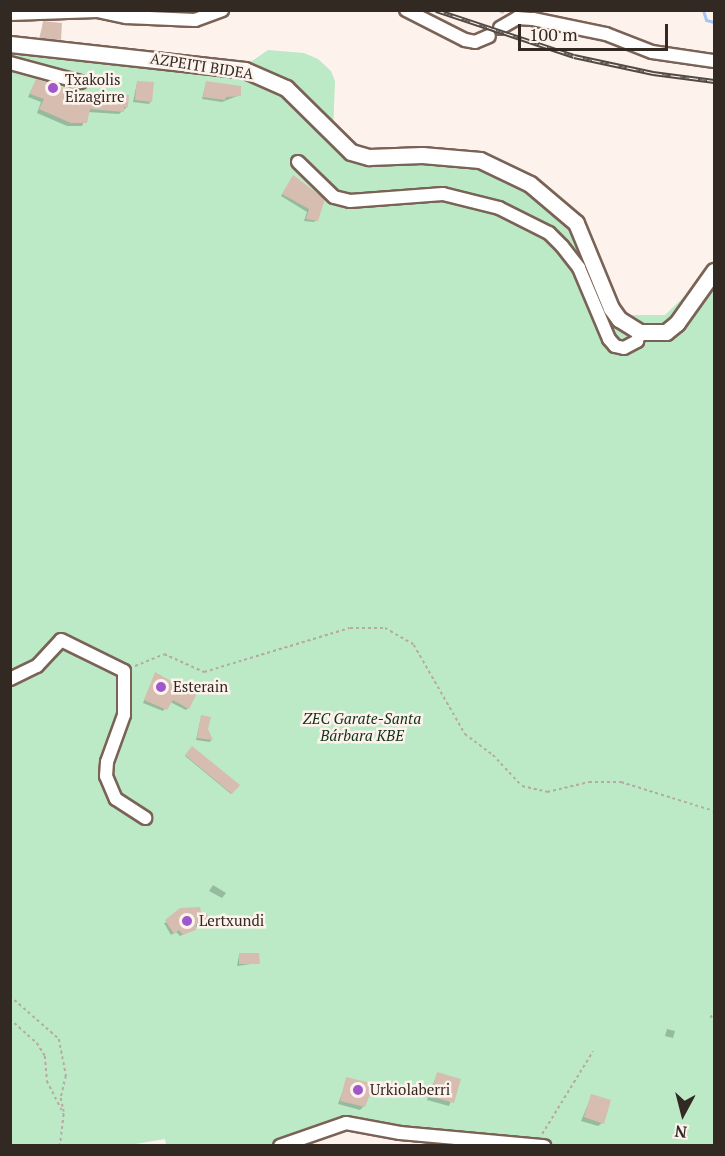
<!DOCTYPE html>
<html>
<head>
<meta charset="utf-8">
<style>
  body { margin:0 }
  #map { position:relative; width:725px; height:1156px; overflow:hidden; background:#fdf2ec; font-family:"PT Serif",serif }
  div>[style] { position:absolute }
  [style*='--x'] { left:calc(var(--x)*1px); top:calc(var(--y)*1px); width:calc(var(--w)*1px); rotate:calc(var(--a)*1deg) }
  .green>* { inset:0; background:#bce9c6 }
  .shadow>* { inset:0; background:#0003 }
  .stream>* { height:3px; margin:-1.5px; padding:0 1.5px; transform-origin:1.5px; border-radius:1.5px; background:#a7c5f4 }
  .building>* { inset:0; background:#d7bdb0 }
  .path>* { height:1.5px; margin-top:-0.75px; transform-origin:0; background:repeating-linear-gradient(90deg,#b5aaa4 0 3px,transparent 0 6px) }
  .roads { filter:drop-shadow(2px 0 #7a6356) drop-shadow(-2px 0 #7a6356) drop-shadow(0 2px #7a6356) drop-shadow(0 -2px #7a6356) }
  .minor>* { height:12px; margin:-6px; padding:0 6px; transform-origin:6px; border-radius:6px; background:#fff }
  .major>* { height:15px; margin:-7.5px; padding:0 7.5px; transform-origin:7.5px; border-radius:7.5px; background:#fff }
  .rail>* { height:5px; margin-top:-2.5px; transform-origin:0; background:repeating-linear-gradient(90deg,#fdf2ec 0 9px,#534a44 0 18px); box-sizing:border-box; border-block:2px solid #534a44 }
  .dots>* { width:16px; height:16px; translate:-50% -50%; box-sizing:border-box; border:3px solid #fdf2ec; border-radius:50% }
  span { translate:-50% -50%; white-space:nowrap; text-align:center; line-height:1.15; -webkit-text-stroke:5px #fdf2ec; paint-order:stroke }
  .street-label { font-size:15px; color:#322923 }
  .poi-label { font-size:15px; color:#322923 }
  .left { translate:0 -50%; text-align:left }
  .park-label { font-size:15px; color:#0d331a; font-style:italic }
  .frame { position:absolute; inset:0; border:12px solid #322923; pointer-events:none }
  .north { position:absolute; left:653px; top:1084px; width:60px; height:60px; -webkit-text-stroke:4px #fdf2ec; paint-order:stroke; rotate:187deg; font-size:16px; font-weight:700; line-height:24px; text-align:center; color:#322923 }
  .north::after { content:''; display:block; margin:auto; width:21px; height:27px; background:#322923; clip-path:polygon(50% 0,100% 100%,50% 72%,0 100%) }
  .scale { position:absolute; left:518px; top:24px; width:150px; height:27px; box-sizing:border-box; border:3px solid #322923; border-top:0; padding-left:8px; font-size:18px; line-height:21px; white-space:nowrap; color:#322923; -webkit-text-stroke:4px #fdf2ec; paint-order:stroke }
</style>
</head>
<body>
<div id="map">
  <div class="green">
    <div style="clip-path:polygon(11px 48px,229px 77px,268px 50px,304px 53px,318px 59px,331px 71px,335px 81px,333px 132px,340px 148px,456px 161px,503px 175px,555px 210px,578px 244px,609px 321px,631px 315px,665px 315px,714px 268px,714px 1145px,510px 1145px,344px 1128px,292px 1145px,166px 1145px,165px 1139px,124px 1146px,11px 1145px)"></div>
  </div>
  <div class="shadow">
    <div style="clip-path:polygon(494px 10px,506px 10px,503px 14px)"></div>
    <div style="clip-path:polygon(43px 23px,59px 39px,57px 41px,39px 39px)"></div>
    <div style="clip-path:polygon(36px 80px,90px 98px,94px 94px,127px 107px,119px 114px,88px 112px,82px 126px,67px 126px,37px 113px,41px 102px,28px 97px)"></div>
    <div style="clip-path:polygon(137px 83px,151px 101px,149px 104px,133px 102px)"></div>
    <div style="clip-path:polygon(206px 83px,240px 95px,222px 102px,202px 99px)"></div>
    <div style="clip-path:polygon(292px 179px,317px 220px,314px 222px,304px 221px,307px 212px,281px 196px)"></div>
    <div style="clip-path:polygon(155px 674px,188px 708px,186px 710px,170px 702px,163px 711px,143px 703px)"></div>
    <div style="clip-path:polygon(201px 717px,211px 740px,210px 742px,196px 740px)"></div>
    <div style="clip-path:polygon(192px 748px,238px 785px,231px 794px,185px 756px)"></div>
    <div style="clip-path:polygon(213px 885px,226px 893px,222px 898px,209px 891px)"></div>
    <div style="clip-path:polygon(199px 915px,207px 922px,180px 936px,176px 932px,171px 935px,164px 923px)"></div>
    <div style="clip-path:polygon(239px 955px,258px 963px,237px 966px)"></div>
    <div style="clip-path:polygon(667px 1029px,675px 1031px,673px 1038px,665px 1036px)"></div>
    <div style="clip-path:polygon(437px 1074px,459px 1080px,449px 1106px,427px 1100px)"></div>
    <div style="clip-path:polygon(347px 1079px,364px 1106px,360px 1110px,338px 1104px)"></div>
    <div style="clip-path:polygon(592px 1095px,602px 1123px,598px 1126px,581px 1121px)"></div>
  </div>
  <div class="stream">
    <div style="--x:703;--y:10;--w:10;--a:73"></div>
    <div style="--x:706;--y:20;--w:8;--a:14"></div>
  </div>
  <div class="building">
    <div style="clip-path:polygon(43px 21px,62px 23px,61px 40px,41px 37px)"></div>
    <div style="clip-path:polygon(36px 79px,93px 97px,93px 92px,129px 95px,128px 107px,124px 107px,124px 112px,90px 109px,87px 123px,71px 123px,39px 109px,44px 99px,30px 94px)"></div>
    <div style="clip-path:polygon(137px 81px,154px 82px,152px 102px,135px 100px)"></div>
    <div style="clip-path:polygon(206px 81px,241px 86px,241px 96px,226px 97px,225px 100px,203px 97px)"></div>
    <div style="clip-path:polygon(293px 175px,325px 199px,318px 221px,306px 219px,309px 209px,282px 194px)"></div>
    <div style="clip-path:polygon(155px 672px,196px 695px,189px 709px,173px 700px,167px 710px,144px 700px)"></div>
    <div style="clip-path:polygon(201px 715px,211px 717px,208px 729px,213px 740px,197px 738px)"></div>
    <div style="clip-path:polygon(192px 746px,240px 785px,232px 794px,185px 755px)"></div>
    <div style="clip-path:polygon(200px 907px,201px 913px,207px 913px,208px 923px,196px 924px,196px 930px,183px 935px,179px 930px,174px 934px,165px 920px,180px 908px)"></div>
    <div style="clip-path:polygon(239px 953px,259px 953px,260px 964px,239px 964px)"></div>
    <div style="clip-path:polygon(437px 1072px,461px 1079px,454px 1103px,430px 1096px)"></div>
    <div style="clip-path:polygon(346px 1077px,374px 1084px,365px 1107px,340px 1101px)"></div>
    <div style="clip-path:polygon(591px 1094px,611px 1100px,604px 1124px,584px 1117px)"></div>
  </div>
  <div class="path">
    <div style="--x:135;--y:666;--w:31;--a:-22"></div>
    <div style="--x:164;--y:654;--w:44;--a:24.2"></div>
    <div style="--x:204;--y:672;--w:152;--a:-16.8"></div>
    <div style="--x:350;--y:628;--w:35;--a:0"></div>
    <div style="--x:385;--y:628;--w:34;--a:30"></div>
    <div style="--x:414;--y:645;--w:103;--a:60.2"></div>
    <div style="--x:465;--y:734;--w:35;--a:37"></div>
    <div style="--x:493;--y:755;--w:42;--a:46.9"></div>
    <div style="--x:522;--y:786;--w:26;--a:13"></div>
    <div style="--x:547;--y:792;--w:43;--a:-13.4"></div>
    <div style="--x:589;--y:782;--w:32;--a:0"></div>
    <div style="--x:621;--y:782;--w:97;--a:17.3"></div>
    <div style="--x:10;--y:693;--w:16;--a:90"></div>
    <div style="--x:10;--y:996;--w:65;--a:41.3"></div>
    <div style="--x:59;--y:1039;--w:38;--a:79"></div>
    <div style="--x:66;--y:1076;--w:23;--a:103"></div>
    <div style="--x:61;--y:1098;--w:14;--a:78"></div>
    <div style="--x:710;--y:1018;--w:6;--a:-51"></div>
    <div style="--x:10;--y:1019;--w:36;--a:42"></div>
    <div style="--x:37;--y:1043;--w:15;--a:58"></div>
    <div style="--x:45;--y:1056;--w:25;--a:85"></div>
    <div style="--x:47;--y:1081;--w:37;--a:63"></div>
    <div style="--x:64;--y:1114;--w:32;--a:97"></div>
    <div style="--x:542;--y:1134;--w:97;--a:-58.4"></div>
  </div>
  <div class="roads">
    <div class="minor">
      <div style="--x:406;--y:10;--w:66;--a:27"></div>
      <div style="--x:465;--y:40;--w:10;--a:11"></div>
      <div style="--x:475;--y:42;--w:15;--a:-23"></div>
      <div style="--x:10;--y:14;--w:87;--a:-2"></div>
      <div style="--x:97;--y:11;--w:30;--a:12"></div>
      <div style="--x:126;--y:17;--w:69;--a:2.5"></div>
      <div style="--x:195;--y:20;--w:29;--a:-20"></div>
      <div style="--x:500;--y:28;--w:20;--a:-30"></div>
      <div style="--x:517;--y:18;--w:16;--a:4"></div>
      <div style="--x:533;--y:19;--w:75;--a:11.6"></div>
      <div style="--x:606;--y:34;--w:49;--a:21.4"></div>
      <div style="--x:652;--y:52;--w:63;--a:8.3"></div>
      <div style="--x:10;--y:63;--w:73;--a:15.2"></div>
      <div style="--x:298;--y:162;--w:50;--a:44.2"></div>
      <div style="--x:334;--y:197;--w:16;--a:14"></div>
      <div style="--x:350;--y:201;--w:93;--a:-4.3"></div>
      <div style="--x:443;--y:194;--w:58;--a:14"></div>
      <div style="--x:499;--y:208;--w:56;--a:26.6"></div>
      <div style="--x:549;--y:233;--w:18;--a:45"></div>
      <div style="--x:562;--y:246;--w:28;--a:52"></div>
      <div style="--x:579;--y:268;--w:77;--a:67.1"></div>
      <div style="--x:609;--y:339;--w:9;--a:49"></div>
      <div style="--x:615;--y:346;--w:9;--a:13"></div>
      <div style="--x:624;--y:348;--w:15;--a:-28"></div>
      <div style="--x:637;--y:341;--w:9;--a:-72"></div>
      <div style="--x:10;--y:679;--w:30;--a:-26"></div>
      <div style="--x:37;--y:666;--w:35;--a:-47"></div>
      <div style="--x:61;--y:640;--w:70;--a:26.2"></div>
      <div style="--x:124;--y:671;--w:44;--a:90"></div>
      <div style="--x:124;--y:715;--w:50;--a:109.9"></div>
      <div style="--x:107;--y:762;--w:14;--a:94"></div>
      <div style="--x:106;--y:776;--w:25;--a:67"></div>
      <div style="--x:116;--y:799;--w:35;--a:33"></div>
      <div style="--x:280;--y:1146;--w:70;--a:-19.2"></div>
      <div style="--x:346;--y:1123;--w:55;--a:10.5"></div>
      <div style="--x:400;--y:1133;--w:145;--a:5.2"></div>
    </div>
    <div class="major">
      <div style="--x:10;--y:44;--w:236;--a:6.3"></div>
      <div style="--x:245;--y:70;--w:45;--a:23.7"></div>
      <div style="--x:286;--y:88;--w:91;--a:44.6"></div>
      <div style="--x:351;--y:152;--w:19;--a:16"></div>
      <div style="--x:369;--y:157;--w:53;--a:-2.2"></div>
      <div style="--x:422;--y:155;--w:58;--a:4.9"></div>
      <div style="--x:480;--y:160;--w:55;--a:25.6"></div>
      <div style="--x:530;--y:184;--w:60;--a:40.3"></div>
      <div style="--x:576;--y:223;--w:92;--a:67.6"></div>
      <div style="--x:611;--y:308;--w:14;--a:54"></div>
      <div style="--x:619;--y:319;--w:25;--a:32"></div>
      <div style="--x:640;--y:332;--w:26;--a:0"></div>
      <div style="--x:666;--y:332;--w:14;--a:-39"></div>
      <div style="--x:677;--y:323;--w:64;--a:-54.6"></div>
    </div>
  </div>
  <div class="rail">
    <div style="--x:436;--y:10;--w:145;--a:18.4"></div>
    <div style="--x:574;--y:56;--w:81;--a:12.1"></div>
    <div style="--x:653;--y:73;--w:62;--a:7.5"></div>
  </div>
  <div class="dots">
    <div style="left:53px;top:88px;background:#9f58cc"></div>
    <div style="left:161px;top:687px;background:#9f58cc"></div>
    <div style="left:187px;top:921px;background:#9f58cc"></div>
    <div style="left:358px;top:1090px;background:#9f58cc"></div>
  </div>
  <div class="street-label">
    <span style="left:202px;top:66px;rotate:9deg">AZPEITI BIDEA</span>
  </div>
  <div class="poi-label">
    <span class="left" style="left:65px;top:88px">Txakolis<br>Eizagirre</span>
    <span class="left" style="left:173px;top:687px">Esterain</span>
    <span class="left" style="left:199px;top:921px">Lertxundi</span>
    <span class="left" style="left:370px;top:1090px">Urkiolaberri</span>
  </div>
  <div class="park-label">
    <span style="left:362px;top:727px">ZEC Garate-Santa<br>Bárbara KBE</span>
  </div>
  <div class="frame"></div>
  <div class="north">N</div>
  <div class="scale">100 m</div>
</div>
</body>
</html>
